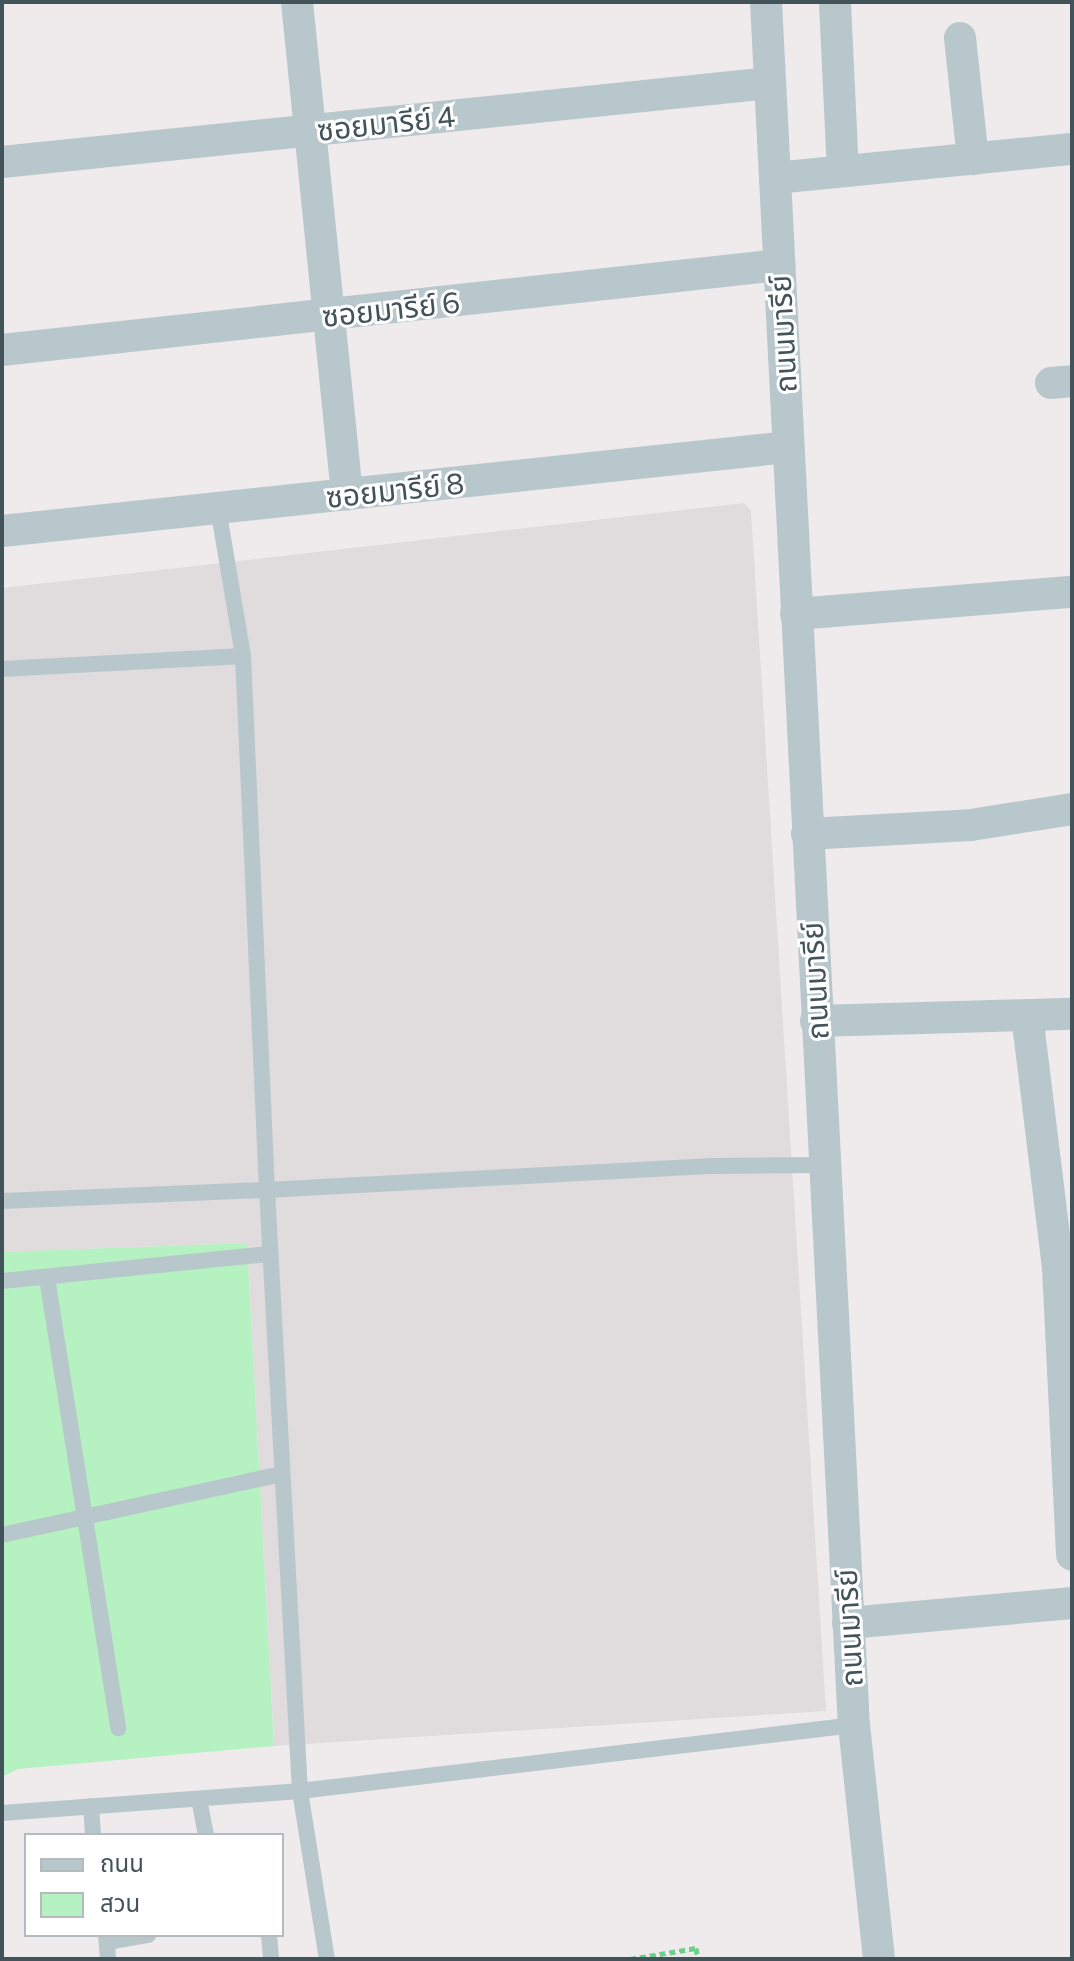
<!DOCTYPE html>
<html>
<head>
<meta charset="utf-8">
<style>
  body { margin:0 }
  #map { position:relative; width:1074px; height:1961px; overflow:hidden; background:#efebec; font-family:Commissioner,"Noto Sans Thai",sans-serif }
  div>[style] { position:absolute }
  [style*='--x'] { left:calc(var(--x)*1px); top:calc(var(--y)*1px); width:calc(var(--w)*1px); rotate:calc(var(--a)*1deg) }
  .education>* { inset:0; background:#e0dcde }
  .green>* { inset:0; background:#b5f1c1 }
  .path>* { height:5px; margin-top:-2.5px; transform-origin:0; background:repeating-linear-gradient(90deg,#6bd08c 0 6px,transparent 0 10px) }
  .service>* { height:16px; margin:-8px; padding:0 8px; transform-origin:8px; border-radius:8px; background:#b8c7cc }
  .minor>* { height:32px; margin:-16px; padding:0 16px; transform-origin:16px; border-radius:16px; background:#b8c7cc }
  span { translate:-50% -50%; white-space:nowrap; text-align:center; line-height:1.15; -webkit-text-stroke:6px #fff; paint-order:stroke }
  .street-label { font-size:30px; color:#43535a }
  .frame { position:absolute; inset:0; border:4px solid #43535a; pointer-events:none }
  .legend { position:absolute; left:24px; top:1833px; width:260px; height:104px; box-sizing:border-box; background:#fff; border:2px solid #b4babd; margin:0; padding:10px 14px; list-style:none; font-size:24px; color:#43535a }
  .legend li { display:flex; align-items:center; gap:16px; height:40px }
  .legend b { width:40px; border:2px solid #b4babd }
</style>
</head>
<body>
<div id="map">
  <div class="education">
    <div style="clip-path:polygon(744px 503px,751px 510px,826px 1711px,274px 1746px,247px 1243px,2px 1252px,2px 588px)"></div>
  </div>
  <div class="green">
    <div style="clip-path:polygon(247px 1243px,274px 1746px,18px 1769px,2px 1777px,2px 1252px)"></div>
  </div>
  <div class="path">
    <div style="--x:630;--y:1959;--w:67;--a:-9.5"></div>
    <div style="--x:696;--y:1948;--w:11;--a:80"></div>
  </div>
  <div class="service">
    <div style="--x:218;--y:508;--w:150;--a:80.4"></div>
    <div style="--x:243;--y:656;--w:535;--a:87.43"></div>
    <div style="--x:267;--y:1190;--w:446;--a:-3.1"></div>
    <div style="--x:712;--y:1166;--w:111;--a:-0.5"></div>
    <div style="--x:2;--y:669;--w:241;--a:-3.1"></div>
    <div style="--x:2;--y:1201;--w:265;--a:-2.4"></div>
    <div style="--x:267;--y:1190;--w:602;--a:86.86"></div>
    <div style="--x:300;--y:1791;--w:170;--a:80.9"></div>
    <div style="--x:47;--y:1278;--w:456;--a:81"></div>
    <div style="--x:2;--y:1281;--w:268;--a:-5.8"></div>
    <div style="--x:2;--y:1535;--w:286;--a:-12.3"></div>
    <div style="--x:199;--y:1799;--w:37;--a:79"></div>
    <div style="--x:91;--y:1806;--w:29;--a:86"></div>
    <div style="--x:2;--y:1813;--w:299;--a:-4.2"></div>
    <div style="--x:300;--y:1791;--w:558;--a:-6.79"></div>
    <div style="--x:106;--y:1935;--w:24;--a:85"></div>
    <div style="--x:269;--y:1935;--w:24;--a:85"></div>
    <div style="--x:107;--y:1942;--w:42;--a:-9.7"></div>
  </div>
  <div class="minor">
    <div style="--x:297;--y:2;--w:495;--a:84.2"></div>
    <div style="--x:766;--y:2;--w:1725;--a:87.08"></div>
    <div style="--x:854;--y:1725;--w:235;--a:83.9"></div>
    <div style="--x:835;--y:3;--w:168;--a:87.3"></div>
    <div style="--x:960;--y:38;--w:122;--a:83.9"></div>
    <div style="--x:2;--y:162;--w:772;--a:-5.87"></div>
    <div style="--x:775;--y:178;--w:298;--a:-5.6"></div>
    <div style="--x:2;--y:350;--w:782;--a:-6.24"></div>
    <div style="--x:1051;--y:383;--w:21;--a:-5"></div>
    <div style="--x:2;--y:531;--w:790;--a:-6.1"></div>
    <div style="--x:796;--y:614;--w:277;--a:-4.6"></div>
    <div style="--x:807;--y:834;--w:164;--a:-3.1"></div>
    <div style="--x:971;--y:825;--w:102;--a:-9"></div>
    <div style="--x:1027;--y:1015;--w:255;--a:83"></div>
    <div style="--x:1058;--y:1268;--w:287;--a:87.2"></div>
    <div style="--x:816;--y:1021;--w:256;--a:-1.6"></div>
    <div style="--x:848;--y:1623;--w:225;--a:-5.1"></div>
  </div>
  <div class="street-label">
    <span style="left:386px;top:122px;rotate:-6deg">ซอยมารีย์ 4</span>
    <span style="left:391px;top:308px;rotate:-6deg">ซอยมารีย์ 6</span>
    <span style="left:782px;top:334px;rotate:-93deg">ถนนมารีย์</span>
    <span style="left:395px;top:489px;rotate:-6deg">ซอยมารีย์ 8</span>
    <span style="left:814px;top:981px;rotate:-93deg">ถนนมารีย์</span>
    <span style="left:848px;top:1628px;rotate:-93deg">ถนนมารีย์</span>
  </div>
  <div class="frame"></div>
  <ul class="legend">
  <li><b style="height:10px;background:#b8c7cc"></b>ถนน</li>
  <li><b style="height:22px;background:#b5f1c1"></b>สวน</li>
  </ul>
</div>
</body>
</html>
